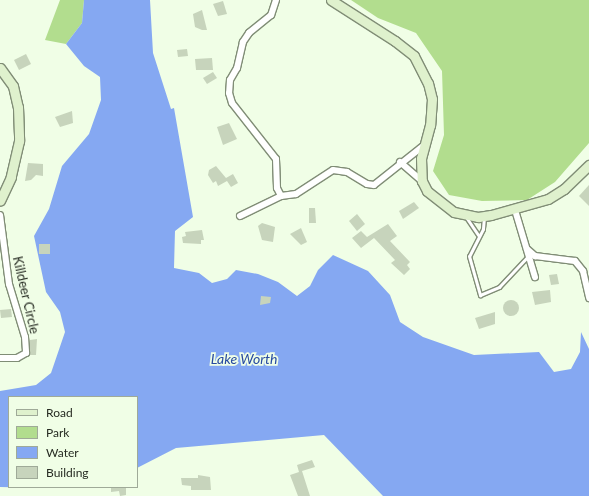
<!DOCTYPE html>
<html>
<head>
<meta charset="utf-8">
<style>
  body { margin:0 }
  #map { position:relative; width:589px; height:496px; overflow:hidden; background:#f0fee6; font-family:Lato,sans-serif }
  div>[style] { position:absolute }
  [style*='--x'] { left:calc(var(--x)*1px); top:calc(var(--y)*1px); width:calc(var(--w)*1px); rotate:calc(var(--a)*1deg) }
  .green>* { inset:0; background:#b2dd8e }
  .water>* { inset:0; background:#85a8f2 }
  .building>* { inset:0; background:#c7d4bc }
  .round { border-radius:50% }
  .roads { filter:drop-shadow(1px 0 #808d76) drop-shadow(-1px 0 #808d76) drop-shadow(0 1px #808d76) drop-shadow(0 -1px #808d76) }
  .lane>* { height:3px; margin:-1.5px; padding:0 1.5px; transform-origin:1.5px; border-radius:1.5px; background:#fff }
  .street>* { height:6px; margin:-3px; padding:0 3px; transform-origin:3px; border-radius:3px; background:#fff }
  .secondary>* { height:9px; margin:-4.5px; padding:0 4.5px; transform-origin:4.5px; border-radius:4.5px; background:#dff1cd }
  span { translate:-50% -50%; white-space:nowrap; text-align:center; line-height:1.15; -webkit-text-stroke:3.5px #f0fee6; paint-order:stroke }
  .street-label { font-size:13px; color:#262b22 }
  .water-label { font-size:14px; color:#274aa0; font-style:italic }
  .legend { position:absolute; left:8px; top:396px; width:130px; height:92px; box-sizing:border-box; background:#f0fee6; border:1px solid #9faa98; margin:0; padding:5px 7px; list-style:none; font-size:12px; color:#262b22 }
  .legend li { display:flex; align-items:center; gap:8px; height:20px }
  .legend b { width:20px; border:1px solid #9faa98 }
</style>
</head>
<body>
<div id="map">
  <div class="green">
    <div style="clip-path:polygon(60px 0,84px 0,82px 23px,66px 44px,45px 40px)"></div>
    <div style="clip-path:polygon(351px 0,589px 0,589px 143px,555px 182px,527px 200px,482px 201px,449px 195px,433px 171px,444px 135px,442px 71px,416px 33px,378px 18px)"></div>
  </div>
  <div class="water">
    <div style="clip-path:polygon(84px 0,150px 0,153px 53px,171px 109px,174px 108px,193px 217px,175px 231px,174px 268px,199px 273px,212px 283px,227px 279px,236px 270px,258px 274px,278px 282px,297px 296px,310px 286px,318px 270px,333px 255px,368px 271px,390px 295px,400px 322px,423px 337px,474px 355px,539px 352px,554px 372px,571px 369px,580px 352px,581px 332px,589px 349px,589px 496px,383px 496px,324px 435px,176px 448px,137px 468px,137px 397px,9px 397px,9px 487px,45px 487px,41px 488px,0 487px,0 391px,36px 385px,51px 373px,65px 332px,60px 312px,46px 292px,34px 236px,49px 209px,62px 166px,89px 134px,101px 100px,100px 77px,84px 66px,66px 44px,82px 23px)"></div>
  </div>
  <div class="building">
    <div style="clip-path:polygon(223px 1px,227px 14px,218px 16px,213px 4px)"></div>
    <div style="clip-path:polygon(202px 10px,207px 30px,202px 30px,195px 27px,193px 14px)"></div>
    <div style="clip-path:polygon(187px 49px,188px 56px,178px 57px,177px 50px)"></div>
    <div style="clip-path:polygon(26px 54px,31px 64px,19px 70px,14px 60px)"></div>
    <div style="clip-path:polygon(212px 58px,213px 70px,196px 70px,195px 59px)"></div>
    <div style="clip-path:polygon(213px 72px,217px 78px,207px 84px,203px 78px)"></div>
    <div style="clip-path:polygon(72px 111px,73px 123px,60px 127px,55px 117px)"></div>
    <div style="clip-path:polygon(229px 123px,237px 139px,223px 145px,217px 127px)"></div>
    <div style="clip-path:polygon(28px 163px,43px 164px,43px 176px,36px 175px,31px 180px,25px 181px)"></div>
    <div style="clip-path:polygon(216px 166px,226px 178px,233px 174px,238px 183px,231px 187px,227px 181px,218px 186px,216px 181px,213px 183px,208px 175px,209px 170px)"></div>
    <div style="clip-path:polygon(589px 185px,589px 206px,579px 196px)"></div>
    <div style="clip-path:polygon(414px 202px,419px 208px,403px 219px,399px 211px)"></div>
    <div style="clip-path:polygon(309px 208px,315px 208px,316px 223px,309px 223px)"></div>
    <div style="clip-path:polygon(357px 214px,365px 224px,357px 231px,349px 221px)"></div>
    <div style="clip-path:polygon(262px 223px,275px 227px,273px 242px,262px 240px,258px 226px)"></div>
    <div style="clip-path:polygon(388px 224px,397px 236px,390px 241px,410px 262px,407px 265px,410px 269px,404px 275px,391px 263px,395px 260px,374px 238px,361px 248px,352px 238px,361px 231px,367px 237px)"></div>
    <div style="clip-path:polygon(301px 228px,307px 242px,301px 245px,290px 234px)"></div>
    <div style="clip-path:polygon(202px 230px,204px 240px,201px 240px,201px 244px,183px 243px,182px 237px,186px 236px,185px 232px)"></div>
    <div style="clip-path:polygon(39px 244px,50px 244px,50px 254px,39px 254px)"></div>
    <div style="clip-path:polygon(557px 274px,559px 284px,551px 285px,549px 275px)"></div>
    <div style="clip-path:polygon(550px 290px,551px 302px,535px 305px,532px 292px)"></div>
    <div style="clip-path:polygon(261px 296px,271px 297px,270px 303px,260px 305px)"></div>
    <div class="round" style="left:503px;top:300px;width:16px;height:16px"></div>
    <div style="clip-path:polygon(11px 309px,12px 317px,1px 318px,0 310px)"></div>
    <div style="clip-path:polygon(495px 312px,495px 324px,479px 329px,475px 318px)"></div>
    <div style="clip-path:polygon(37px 339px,36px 355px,30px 355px,30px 340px)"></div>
    <div style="clip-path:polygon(312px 460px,315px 467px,302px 471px,310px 496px,298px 496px,290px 475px,299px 472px,297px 465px)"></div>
    <div style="clip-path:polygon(198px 475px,210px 477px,211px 490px,191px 490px,191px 486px,182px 485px,181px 478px,198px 478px)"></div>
    <div style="clip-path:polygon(111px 487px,126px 487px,126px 495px,120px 496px,119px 491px,111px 492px)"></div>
  </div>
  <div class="roads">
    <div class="lane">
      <div style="--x:466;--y:217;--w:22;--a:56"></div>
      <div style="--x:484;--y:217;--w:12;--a:95"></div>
      <div style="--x:483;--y:229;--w:30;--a:117"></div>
      <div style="--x:469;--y:256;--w:41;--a:74.2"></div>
      <div style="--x:480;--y:295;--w:21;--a:-23"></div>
      <div style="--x:499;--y:287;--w:44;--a:-46.8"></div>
    </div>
    <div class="street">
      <div style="--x:276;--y:0;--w:16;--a:108"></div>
      <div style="--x:271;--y:15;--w:28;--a:141"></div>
      <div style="--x:249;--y:33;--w:11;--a:124"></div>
      <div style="--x:243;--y:42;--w:27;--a:103"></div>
      <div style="--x:237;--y:68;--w:14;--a:120"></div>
      <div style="--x:230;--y:80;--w:13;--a:94"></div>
      <div style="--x:229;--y:93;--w:10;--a:73"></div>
      <div style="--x:232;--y:103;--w:71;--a:51.8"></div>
      <div style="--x:276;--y:159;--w:29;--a:88"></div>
      <div style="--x:277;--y:188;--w:9;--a:63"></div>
      <div style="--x:281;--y:196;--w:15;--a:-8"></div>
      <div style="--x:296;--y:194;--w:44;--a:-33"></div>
      <div style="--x:333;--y:170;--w:14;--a:8"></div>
      <div style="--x:347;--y:172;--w:23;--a:31"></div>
      <div style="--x:367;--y:184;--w:7;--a:8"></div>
      <div style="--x:374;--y:185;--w:63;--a:-38.5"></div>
      <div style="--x:400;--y:162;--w:29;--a:41"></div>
      <div style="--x:515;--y:210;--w:70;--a:73.4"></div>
      <div style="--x:0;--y:215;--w:70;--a:82.6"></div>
      <div style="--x:9;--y:284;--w:55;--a:73.2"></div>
      <div style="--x:25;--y:337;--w:16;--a:86"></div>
      <div style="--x:26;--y:353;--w:10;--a:151"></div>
      <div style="--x:17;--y:358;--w:17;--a:180"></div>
      <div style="--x:240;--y:216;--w:46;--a:-26"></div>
      <div style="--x:527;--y:249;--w:11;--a:41"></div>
      <div style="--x:535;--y:256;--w:40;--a:7.1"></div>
      <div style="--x:575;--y:261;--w:13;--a:51"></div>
      <div style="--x:583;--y:271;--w:28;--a:77"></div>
    </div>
    <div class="secondary">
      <div style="--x:331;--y:0;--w:76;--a:32.6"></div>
      <div style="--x:395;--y:41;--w:24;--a:38"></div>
      <div style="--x:414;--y:56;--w:30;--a:63"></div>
      <div style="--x:428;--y:83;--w:16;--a:76"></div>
      <div style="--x:432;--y:99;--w:26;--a:94"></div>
      <div style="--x:430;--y:125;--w:34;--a:105"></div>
      <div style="--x:421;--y:158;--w:23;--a:88"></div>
      <div style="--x:422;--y:181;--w:11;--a:63"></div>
      <div style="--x:427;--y:191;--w:34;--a:38"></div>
      <div style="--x:454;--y:212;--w:25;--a:12"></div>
      <div style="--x:478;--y:217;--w:13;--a:-9"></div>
      <div style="--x:491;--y:215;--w:59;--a:-15.7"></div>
      <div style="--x:548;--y:199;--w:19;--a:-32"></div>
      <div style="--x:564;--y:189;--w:35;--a:-44"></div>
      <div style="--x:0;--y:68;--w:22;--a:54"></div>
      <div style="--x:13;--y:86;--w:22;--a:77"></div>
      <div style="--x:18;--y:107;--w:34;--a:88"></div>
      <div style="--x:19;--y:141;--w:37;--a:103"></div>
      <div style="--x:11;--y:177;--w:26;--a:115"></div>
    </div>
  </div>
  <div class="street-label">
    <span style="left:26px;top:295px;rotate:77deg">Killdeer Circle</span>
  </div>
  <div class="water-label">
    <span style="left:244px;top:359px">Lake Worth</span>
  </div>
  <ul class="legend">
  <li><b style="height:5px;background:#dff1cd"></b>Road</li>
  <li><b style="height:11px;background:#b2dd8e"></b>Park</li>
  <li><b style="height:11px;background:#85a8f2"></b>Water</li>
  <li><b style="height:11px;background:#c7d4bc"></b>Building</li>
  </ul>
</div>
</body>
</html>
